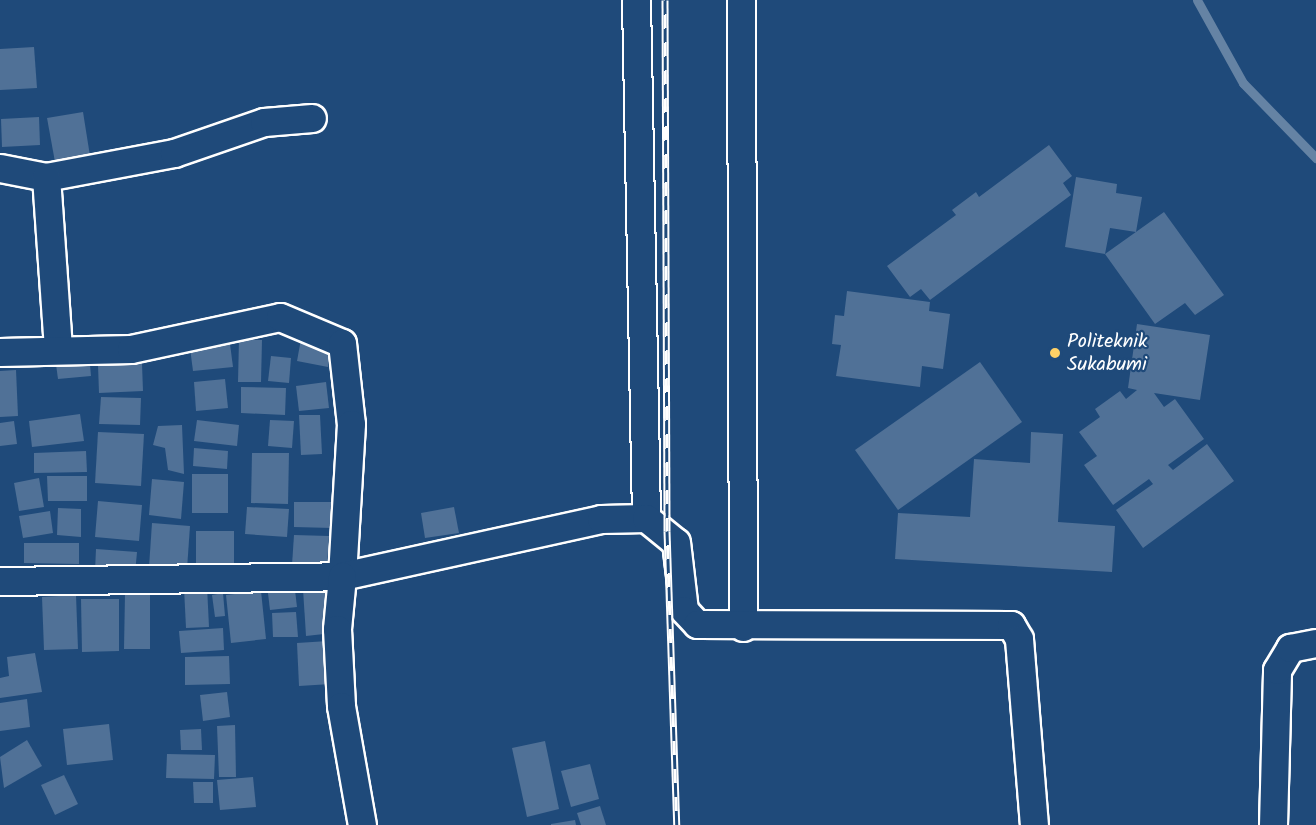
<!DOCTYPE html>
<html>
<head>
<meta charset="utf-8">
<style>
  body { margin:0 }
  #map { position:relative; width:1316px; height:825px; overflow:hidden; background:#1f4a7a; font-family:Kalam,sans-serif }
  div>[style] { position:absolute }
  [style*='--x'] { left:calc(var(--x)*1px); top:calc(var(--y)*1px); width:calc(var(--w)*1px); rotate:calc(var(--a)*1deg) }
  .stream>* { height:9px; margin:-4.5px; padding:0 4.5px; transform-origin:4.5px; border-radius:4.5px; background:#6583a4 }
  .building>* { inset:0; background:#507197 }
  .roads { filter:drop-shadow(2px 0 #fff) drop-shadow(-2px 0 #fff) drop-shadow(0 2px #fff) drop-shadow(0 -2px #fff) }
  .street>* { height:27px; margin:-13.5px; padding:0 13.5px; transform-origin:13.5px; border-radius:13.5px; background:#1f4a7a }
  .rail>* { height:7px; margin-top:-3.5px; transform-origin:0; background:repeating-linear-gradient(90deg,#1f4a7a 0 14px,#fff 0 28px); box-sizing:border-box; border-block:2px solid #fff }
  .dots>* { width:16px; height:16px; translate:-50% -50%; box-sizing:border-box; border:3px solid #1f4a7a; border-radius:50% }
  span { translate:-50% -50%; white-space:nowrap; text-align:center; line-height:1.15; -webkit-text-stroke:4.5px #1f4a7a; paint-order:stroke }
  .poi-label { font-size:20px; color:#fff }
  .left { translate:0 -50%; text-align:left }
</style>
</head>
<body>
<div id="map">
  <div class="stream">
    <div style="--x:1197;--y:0;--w:95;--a:61"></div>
    <div style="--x:1243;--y:83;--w:105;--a:45.8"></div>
  </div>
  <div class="building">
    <div style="clip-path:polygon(34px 47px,37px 88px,0 90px,0 49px)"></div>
    <div style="clip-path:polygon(83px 112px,90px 156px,55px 162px,47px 118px)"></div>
    <div style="clip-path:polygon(39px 117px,40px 145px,2px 147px,1px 119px)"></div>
    <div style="clip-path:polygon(1049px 145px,1072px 176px,1063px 183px,1071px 195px,930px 300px,921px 289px,910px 297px,887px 266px,956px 215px,952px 210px,976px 192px,979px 197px)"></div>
    <div style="clip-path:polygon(1076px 177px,1117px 184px,1116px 193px,1142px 197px,1136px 232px,1110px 228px,1105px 254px,1065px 247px)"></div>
    <div style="clip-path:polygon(1164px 212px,1224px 295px,1195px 315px,1185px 303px,1155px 324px,1105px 254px)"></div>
    <div style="clip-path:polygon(847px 291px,930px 302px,929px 311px,950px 314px,943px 369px,922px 366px,920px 387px,836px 376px,841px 345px,832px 344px,835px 315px,844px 316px)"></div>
    <div style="clip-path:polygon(1137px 324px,1210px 335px,1200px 400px,1154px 393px,1164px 407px,1175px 399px,1204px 439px,1168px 465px,1173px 470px,1207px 444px,1234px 481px,1143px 548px,1116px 510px,1153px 484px,1149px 479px,1113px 505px,1084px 465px,1097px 456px,1079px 432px,1100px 417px,1095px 409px,1120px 391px,1126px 399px,1137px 390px,1128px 388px)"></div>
    <div style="clip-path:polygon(239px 339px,262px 340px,261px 382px,238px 382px)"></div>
    <div style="clip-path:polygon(301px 339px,332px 345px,328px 367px,297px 361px)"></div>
    <div style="clip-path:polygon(230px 344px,233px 367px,193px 371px,190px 348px)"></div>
    <div style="clip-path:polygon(89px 353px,91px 376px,58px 379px,55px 357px)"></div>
    <div style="clip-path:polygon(271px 356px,291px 358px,289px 383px,268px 381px)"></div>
    <div style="clip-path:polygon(980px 362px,1022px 422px,898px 510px,855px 450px)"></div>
    <div style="clip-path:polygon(142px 364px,143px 391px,99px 393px,98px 365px)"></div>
    <div style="clip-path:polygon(16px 370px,18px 416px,0 417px,0 371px)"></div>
    <div style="clip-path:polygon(225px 379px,228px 408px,196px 411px,194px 382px)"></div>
    <div style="clip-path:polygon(326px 382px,329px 408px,299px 411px,296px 386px)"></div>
    <div style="clip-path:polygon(241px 387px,286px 388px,285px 415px,241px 413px)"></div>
    <div style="clip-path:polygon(101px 397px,141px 398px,140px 425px,99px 424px)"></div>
    <div style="clip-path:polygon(80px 414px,84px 441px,32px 447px,29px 421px)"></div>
    <div style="clip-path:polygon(299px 415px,320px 415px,322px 454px,301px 455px)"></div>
    <div style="clip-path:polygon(197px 420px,239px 425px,237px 446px,194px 441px)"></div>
    <div style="clip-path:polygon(270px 420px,294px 421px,292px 448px,268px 446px)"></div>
    <div style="clip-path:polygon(14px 421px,17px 444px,0 446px,0 423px)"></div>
    <div style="clip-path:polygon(182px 425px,184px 474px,168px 470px,165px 448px,153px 445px,158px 426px)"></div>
    <div style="clip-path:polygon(98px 432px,144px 434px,141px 486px,95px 483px)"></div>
    <div style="clip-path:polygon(1031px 432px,1063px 434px,1058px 522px,1115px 526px,1112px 572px,895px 559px,898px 513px,970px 517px,974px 459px,1030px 463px)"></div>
    <div style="clip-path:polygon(194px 448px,228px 451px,227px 469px,193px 466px)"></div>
    <div style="clip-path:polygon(86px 451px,87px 472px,34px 473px,34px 453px)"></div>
    <div style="clip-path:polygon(252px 453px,289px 453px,288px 504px,251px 503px)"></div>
    <div style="clip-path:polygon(192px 474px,228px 474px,228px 513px,192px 513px)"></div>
    <div style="clip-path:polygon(47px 476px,87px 476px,87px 501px,48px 501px)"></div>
    <div style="clip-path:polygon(39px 478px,44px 507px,19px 511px,14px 483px)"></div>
    <div style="clip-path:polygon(152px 479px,184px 482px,181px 519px,149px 515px)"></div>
    <div style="clip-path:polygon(98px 501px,142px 505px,139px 541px,95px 537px)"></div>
    <div style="clip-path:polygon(294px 502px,332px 502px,332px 528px,294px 527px)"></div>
    <div style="clip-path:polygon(247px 507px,289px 509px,287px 537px,245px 534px)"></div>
    <div style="clip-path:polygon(454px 507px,459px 533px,425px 538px,421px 513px)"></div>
    <div style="clip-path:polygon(58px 508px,81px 509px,81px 537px,57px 535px)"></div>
    <div style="clip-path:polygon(50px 511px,53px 533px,23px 538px,19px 516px)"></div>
    <div style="clip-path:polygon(152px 523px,190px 526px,187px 569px,149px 567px)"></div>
    <div style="clip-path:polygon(196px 531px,234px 531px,234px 573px,196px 572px)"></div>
    <div style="clip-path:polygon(294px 535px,329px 536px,327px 567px,292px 565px)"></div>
    <div style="clip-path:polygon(24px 543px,79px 543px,79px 564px,24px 563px)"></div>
    <div style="clip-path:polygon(96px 549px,137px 552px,135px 574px,95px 571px)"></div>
    <div style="clip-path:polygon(294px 582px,297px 607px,270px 610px,267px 585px)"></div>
    <div style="clip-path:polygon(207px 586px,209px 627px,186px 628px,184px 588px)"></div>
    <div style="clip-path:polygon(329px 587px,333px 633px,306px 636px,303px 589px)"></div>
    <div style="clip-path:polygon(261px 591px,266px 639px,231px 643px,226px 595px)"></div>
    <div style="clip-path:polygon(223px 593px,225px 616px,215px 617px,212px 595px)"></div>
    <div style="clip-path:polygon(125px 594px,150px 594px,150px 649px,124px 649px)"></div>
    <div style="clip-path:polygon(76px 595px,78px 649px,44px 650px,42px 597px)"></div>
    <div style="clip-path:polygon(81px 599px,119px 599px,119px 651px,82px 652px)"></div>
    <div style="clip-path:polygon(296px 612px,298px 637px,273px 637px,272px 613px)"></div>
    <div style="clip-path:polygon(223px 628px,224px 650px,181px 653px,179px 631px)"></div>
    <div style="clip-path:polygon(328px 641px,331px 684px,299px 686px,297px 643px)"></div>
    <div style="clip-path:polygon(35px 653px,42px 692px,0 698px,0 678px,9px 676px,7px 657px)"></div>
    <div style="clip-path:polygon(229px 656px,230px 684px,185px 685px,185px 657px)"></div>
    <div style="clip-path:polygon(227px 692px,230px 717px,203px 721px,200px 695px)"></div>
    <div style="clip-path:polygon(27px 699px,30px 727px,0 731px,0 703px)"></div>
    <div style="clip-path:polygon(109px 724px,113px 760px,67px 765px,63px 729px)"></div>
    <div style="clip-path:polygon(235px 725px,236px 777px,219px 777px,217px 726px)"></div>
    <div style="clip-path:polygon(201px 729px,202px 750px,181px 750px,180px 730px)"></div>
    <div style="clip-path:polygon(27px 740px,42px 766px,4px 788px,0 757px)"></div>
    <div style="clip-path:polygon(545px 741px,559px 809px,527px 817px,512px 748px)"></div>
    <div style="clip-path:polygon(167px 754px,215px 755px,214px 779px,166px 778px)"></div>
    <div style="clip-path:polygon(590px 764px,599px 799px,571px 807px,561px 771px)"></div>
    <div style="clip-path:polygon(64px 775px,78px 804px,55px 815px,41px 785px)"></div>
    <div style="clip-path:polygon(253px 777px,256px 807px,220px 810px,217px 780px)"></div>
    <div style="clip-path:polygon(193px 782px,213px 782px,213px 803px,194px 803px)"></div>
    <div style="clip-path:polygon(600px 806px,606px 825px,581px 825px,577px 813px)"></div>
    <div style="clip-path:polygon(575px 820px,576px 825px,551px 825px,551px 824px)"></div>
  </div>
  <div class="roads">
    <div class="street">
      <div style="--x:636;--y:0;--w:518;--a:88.89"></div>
      <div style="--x:741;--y:0;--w:627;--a:89.82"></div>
      <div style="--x:0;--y:168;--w:47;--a:11.1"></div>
      <div style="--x:46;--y:177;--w:130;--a:-10.6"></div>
      <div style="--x:174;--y:153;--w:95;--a:-19"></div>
      <div style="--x:264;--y:122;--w:48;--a:-4.8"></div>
      <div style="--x:46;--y:177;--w:170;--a:86"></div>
      <div style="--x:0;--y:352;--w:131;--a:-1.3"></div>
      <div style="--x:131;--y:349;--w:152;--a:-12.1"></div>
      <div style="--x:280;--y:317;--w:67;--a:22.8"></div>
      <div style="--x:342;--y:343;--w:81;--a:83.7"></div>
      <div style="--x:351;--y:424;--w:152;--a:93.4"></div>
      <div style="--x:342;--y:576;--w:265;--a:-12.4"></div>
      <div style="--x:601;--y:519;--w:45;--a:-1.3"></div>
      <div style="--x:646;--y:518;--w:38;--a:39"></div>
      <div style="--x:676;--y:542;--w:68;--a:83.3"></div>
      <div style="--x:684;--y:610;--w:19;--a:47"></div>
      <div style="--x:697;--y:624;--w:314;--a:0.2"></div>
      <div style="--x:1011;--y:625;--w:16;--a:60"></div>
      <div style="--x:1019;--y:639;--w:187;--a:85.4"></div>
      <div style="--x:0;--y:581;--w:342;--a:-0.8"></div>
      <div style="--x:342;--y:576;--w:53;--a:95.4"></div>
      <div style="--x:337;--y:629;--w:77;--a:87"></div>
      <div style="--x:341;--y:706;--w:121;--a:80"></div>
      <div style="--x:1273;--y:825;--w:155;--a:-88.5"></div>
      <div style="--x:1277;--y:670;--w:26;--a:-59"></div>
      <div style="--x:1290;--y:648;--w:26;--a:-11"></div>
    </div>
  </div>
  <div class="rail">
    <div style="--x:665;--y:0;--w:531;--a:89.78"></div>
    <div style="--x:667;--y:531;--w:294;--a:88.1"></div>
  </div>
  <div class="dots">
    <div style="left:1055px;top:353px;background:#ffd166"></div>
  </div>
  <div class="poi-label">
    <span class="left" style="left:1067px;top:354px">Politeknik<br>Sukabumi</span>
  </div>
</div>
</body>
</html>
